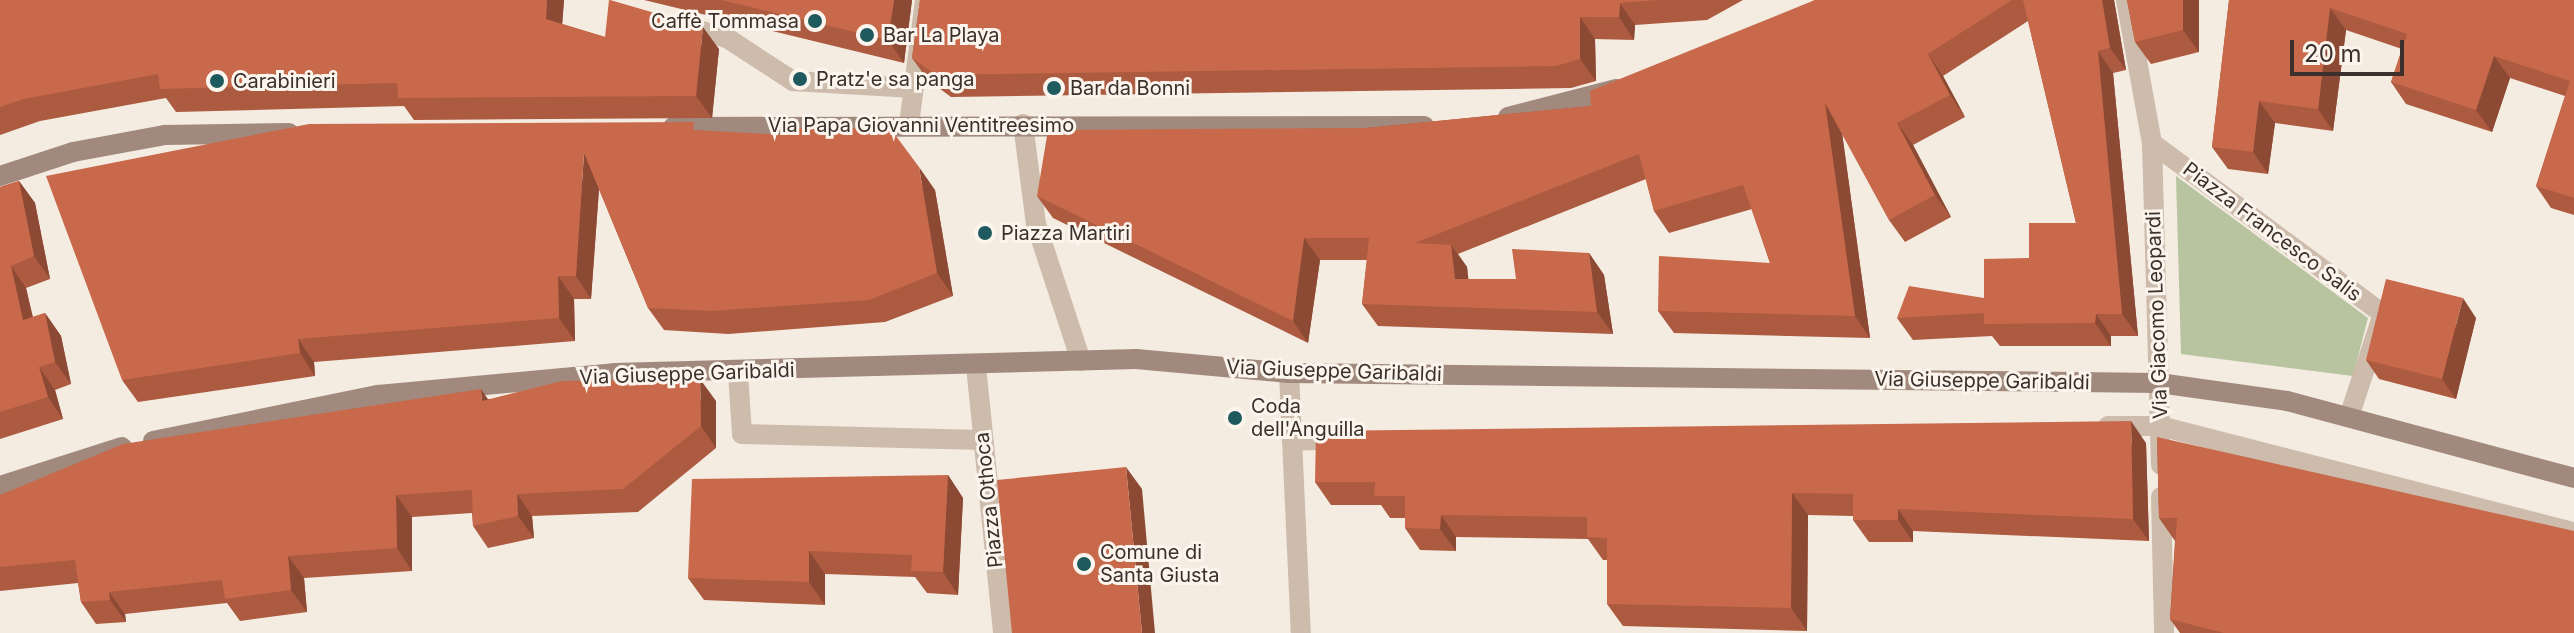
<!DOCTYPE html>
<html>
<head>
<meta charset="utf-8">
<style>
  body { margin:0 }
  #map { position:relative; width:2574px; height:633px; overflow:hidden; background:#f4ebe1; font-family:Inter,sans-serif }
  div>[style] { position:absolute }
  [style*='--x'] { left:calc(var(--x)*1px); top:calc(var(--y)*1px); width:calc(var(--w)*1px); rotate:calc(var(--a)*1deg) }
  .green>* { inset:0; background:#b8c4a0 }
  .lane>* { height:20px; margin:-10px; padding:0 10px; transform-origin:10px; border-radius:10px; background:#cdbbac }
  .street>* { height:20px; margin:-10px; padding:0 10px; transform-origin:10px; border-radius:10px; background:#cdbbac }
  .secondary>* { height:20px; margin:-10px; padding:0 10px; transform-origin:10px; border-radius:10px; background:#a18a7d }
  .wall>* { inset:0; background:#ac5a40 }
  .shaded-wall>* { inset:0; background:#8c4a34 }
  .building>* { inset:0; background:#c8694b }
  .dots>* { width:22px; height:22px; translate:-50% -50%; box-sizing:border-box; border:4px solid #fbf5ee; border-radius:50% }
  span { translate:-50% -50%; white-space:nowrap; text-align:center; line-height:1.15; -webkit-text-stroke:6px #fbf5ee; paint-order:stroke }
  .poi-label { font-size:20px; color:#3b302b }
  .right { translate:-100% -50%; text-align:right }
  .left { translate:0 -50%; text-align:left }
  .street-label { font-size:20px; color:#3b302b }
  .scale { position:absolute; left:2290px; top:40px; width:114px; height:36px; box-sizing:border-box; border:4px solid #3b302b; border-top:0; padding-left:10px; font-size:24px; line-height:28px; white-space:nowrap; color:#3b302b; -webkit-text-stroke:6px #fbf5ee; paint-order:stroke }
</style>
</head>
<body>
<div id="map">
  <div class="green">
    <div style="clip-path:polygon(2176px 176px,2368px 318px,2353px 376px,2181px 354px)"></div>
  </div>
  <div class="lane">
    <div style="--x:738;--y:373;--w:61;--a:86.2"></div>
    <div style="--x:742;--y:434;--w:241;--a:1.4"></div>
    <div style="--x:2108;--y:426;--w:52;--a:0"></div>
    <div style="--x:2160;--y:426;--w:427;--a:14.4"></div>
    <div style="--x:1292;--y:441;--w:48;--a:-2.4"></div>
  </div>
  <div class="street">
    <div style="--x:2126;--y:0;--w:145;--a:79.7"></div>
    <div style="--x:2152;--y:143;--w:322;--a:88.4"></div>
    <div style="--x:680;--y:25;--w:49;--a:15.5"></div>
    <div style="--x:727;--y:38;--w:79;--a:33.1"></div>
    <div style="--x:793;--y:81;--w:121;--a:3.3"></div>
    <div style="--x:1023;--y:124;--w:101;--a:82.6"></div>
    <div style="--x:1036;--y:224;--w:144;--a:71.8"></div>
    <div style="--x:909;--y:125;--w:126;--a:-82.7"></div>
    <div style="--x:2152;--y:143;--w:287;--a:36.5"></div>
    <div style="--x:2383;--y:314;--w:108;--a:108.3"></div>
    <div style="--x:976;--y:366;--w:268;--a:84.2"></div>
    <div style="--x:1289;--y:373;--w:260;--a:87.4"></div>
    <div style="--x:2161;--y:497;--w:136;--a:88.7"></div>
  </div>
  <div class="secondary">
    <div style="--x:1508;--y:117;--w:112;--a:-14.5"></div>
    <div style="--x:673;--y:127;--w:751;--a:-0.08"></div>
    <div style="--x:0;--y:176;--w:77;--a:-18.2"></div>
    <div style="--x:73;--y:152;--w:94;--a:-10.5"></div>
    <div style="--x:165;--y:135;--w:124;--a:-0.9"></div>
    <div style="--x:153;--y:441;--w:230;--a:-11.6"></div>
    <div style="--x:378;--y:395;--w:237;--a:-5.3"></div>
    <div style="--x:614;--y:373;--w:522;--a:-1.54"></div>
    <div style="--x:1136;--y:359;--w:154;--a:5.2"></div>
    <div style="--x:1289;--y:373;--w:870;--a:0.66"></div>
    <div style="--x:2159;--y:383;--w:129;--a:8"></div>
    <div style="--x:2287;--y:401;--w:297;--a:15"></div>
    <div style="--x:0;--y:486;--w:128;--a:-17.7"></div>
  </div>
  <div class="wall">
    <div style="clip-path:polygon(0 0,564px 0,562px 24px,605px 37px,719px 49px,712px 118px,414px 120px,404px 106px,176px 112px,166px 98px,40px 121px,0 135px)"></div>
    <div style="clip-path:polygon(644px 0,912px 0,904px 63px)"></div>
    <div style="clip-path:polygon(920px 0,1743px 0,1707px 20px,1635px 25px,1634px 40px,1595px 39px,1596px 81px,1571px 88px,951px 97px,928px 80px,912px 58px)"></div>
    <div style="clip-path:polygon(1815px 0,2114px 0,2126px 70px,2113px 73px,2138px 336px,2111px 336px,2111px 346px,2000px 346px,1992px 336px,1913px 340px,1897px 318px,1984px 298px,2029px 258px,2076px 223px,2028px 21px,1943px 76px,1965px 117px,1913px 145px,1951px 217px,1905px 242px,1889px 220px,1842px 133px,1870px 338px,1674px 333px,1658px 311px,1770px 263px,1752px 209px,1669px 233px,1654px 211px,1646px 179px,1458px 254px,1467px 267px,1468px 279px,1516px 279px,1589px 253px,1604px 275px,1613px 334px,1378px 326px,1362px 304px,1367px 260px,1320px 260px,1308px 343px,1053px 218px,1037px 196px,1366px 128px,1591px 106px)"></div>
    <div style="clip-path:polygon(2127px 0,2199px 0,2199px 52px,2151px 64px,2135px 42px)"></div>
    <div style="clip-path:polygon(2229px 0,2574px 0,2574px 215px,2551px 208px,2536px 186px,2565px 96px,2510px 78px,2492px 132px,2406px 104px,2391px 82px,2402px 49px,2346px 30px,2333px 131px,2275px 123px,2268px 174px,2228px 169px,2212px 147px)"></div>
    <div style="clip-path:polygon(700px 130px,935px 190px,953px 296px,885px 322px,728px 334px,664px 330px,648px 308px,599px 189px,591px 299px,574px 299px,575px 341px,314px 362px,315px 376px,138px 402px,122px 380px)"></div>
    <div style="clip-path:polygon(19px 181px,35px 203px,50px 279px,26px 288px,33px 317px,45px 313px,61px 336px,71px 384px,55px 390px,63px 419px,0 439px,0 187px)"></div>
    <div style="clip-path:polygon(2476px 318px,2456px 399px,2379px 379px,2366px 360px)"></div>
    <div style="clip-path:polygon(488px 399px,716px 401px,716px 448px,638px 512px,532px 516px,534px 538px,488px 548px,473px 526px,472px 513px,412px 517px,412px 571px,304px 578px,307px 612px,240px 621px,227px 603px,125px 614px,126px 622px,96px 624px,81px 602px,78px 583px,0 591px,0 495px)"></div>
    <div style="clip-path:polygon(2157px 437px,2574px 633px,2180px 633px,2170px 619px,2175px 541px,2159px 518px)"></div>
    <div style="clip-path:polygon(2146px 443px,2149px 541px,1913px 531px,1913px 542px,1869px 542px,1853px 520px,1853px 516px,1808px 515px,1807px 631px,1623px 626px,1607px 604px,1607px 560px,1603px 560px,1588px 539px,1456px 537px,1456px 551px,1420px 550px,1405px 528px,1405px 518px,1390px 518px,1381px 505px,1331px 505px,1315px 482px)"></div>
    <div style="clip-path:polygon(948px 475px,963px 498px,958px 595px,927px 593px,915px 577px,825px 574px,825px 605px,704px 600px,688px 578px)"></div>
  </div>
  <div class="shaded-wall">
    <div style="clip-path:polygon(547px 0,564px 0,561px 41px,546px 19px)"></div>
    <div style="clip-path:polygon(894px 0,912px 0,904px 63px,888px 40px)"></div>
    <div style="clip-path:polygon(2102px 0,2114px 0,2126px 70px,2110px 48px)"></div>
    <div style="clip-path:polygon(2183px 0,2199px 0,2199px 52px,2183px 30px)"></div>
    <div style="clip-path:polygon(1620px 3px,1635px 25px,1634px 40px,1619px 17px)"></div>
    <div style="clip-path:polygon(2330px 8px,2346px 30px,2333px 131px,2318px 109px)"></div>
    <div style="clip-path:polygon(1580px 17px,1595px 39px,1596px 81px,1580px 59px)"></div>
    <div style="clip-path:polygon(703px 27px,719px 49px,712px 118px,696px 96px)"></div>
    <div style="clip-path:polygon(2098px 51px,2113px 73px,2138px 336px,2122px 314px)"></div>
    <div style="clip-path:polygon(1928px 54px,1943px 76px,1965px 117px,1950px 95px)"></div>
    <div style="clip-path:polygon(2494px 56px,2510px 78px,2492px 132px,2476px 110px)"></div>
    <div style="clip-path:polygon(2259px 101px,2275px 123px,2268px 174px,2253px 152px)"></div>
    <div style="clip-path:polygon(1825px 103px,1841px 125px,1870px 338px,1855px 316px)"></div>
    <div style="clip-path:polygon(1897px 123px,1913px 145px,1951px 217px,1935px 195px)"></div>
    <div style="clip-path:polygon(584px 153px,600px 175px,591px 299px,576px 276px)"></div>
    <div style="clip-path:polygon(919px 167px,935px 190px,953px 296px,937px 273px)"></div>
    <div style="clip-path:polygon(19px 181px,35px 203px,50px 279px,34px 256px)"></div>
    <div style="clip-path:polygon(1304px 238px,1320px 260px,1308px 343px,1293px 321px)"></div>
    <div style="clip-path:polygon(1451px 245px,1467px 267px,1471px 301px,1455px 279px)"></div>
    <div style="clip-path:polygon(1589px 253px,1604px 275px,1613px 334px,1597px 312px)"></div>
    <div style="clip-path:polygon(11px 266px,26px 288px,38px 342px,23px 320px)"></div>
    <div style="clip-path:polygon(558px 276px,574px 299px,575px 341px,559px 318px)"></div>
    <div style="clip-path:polygon(2463px 298px,2476px 318px,2456px 399px,2442px 379px)"></div>
    <div style="clip-path:polygon(45px 313px,61px 336px,71px 384px,55px 362px)"></div>
    <div style="clip-path:polygon(2096px 314px,2111px 336px,2111px 346px,2095px 323px)"></div>
    <div style="clip-path:polygon(298px 339px,314px 362px,315px 376px,300px 353px)"></div>
    <div style="clip-path:polygon(39px 367px,55px 390px,63px 419px,48px 397px)"></div>
    <div style="clip-path:polygon(700px 379px,716px 401px,716px 448px,701px 426px)"></div>
    <div style="clip-path:polygon(481px 389px,496px 411px,482px 401px)"></div>
    <div style="clip-path:polygon(2131px 421px,2146px 443px,2149px 541px,2133px 519px)"></div>
    <div style="clip-path:polygon(1126px 467px,1142px 489px,1155px 633px,1142px 633px)"></div>
    <div style="clip-path:polygon(948px 475px,963px 498px,958px 595px,943px 572px)"></div>
    <div style="clip-path:polygon(1792px 493px,1808px 515px,1807px 631px,1791px 608px)"></div>
    <div style="clip-path:polygon(517px 494px,532px 516px,534px 538px,518px 516px)"></div>
    <div style="clip-path:polygon(396px 495px,412px 517px,412px 571px,397px 548px)"></div>
    <div style="clip-path:polygon(1898px 509px,1913px 531px,1913px 542px,1898px 520px)"></div>
    <div style="clip-path:polygon(1441px 515px,1456px 537px,1456px 551px,1440px 529px)"></div>
    <div style="clip-path:polygon(809px 551px,825px 574px,825px 605px,809px 582px)"></div>
    <div style="clip-path:polygon(288px 556px,304px 578px,307px 612px,291px 590px)"></div>
    <div style="clip-path:polygon(109px 592px,125px 614px,126px 622px,110px 600px)"></div>
  </div>
  <div class="building">
    <div style="clip-path:polygon(0 0,547px 0,546px 19px,605px 37px,609px 0,610px 0,703px 27px,696px 96px,398px 98px,397px 83px,160px 89px,158px 74px,24px 99px,0 107px)"></div>
    <div style="clip-path:polygon(721px 0,894px 0,888px 40px)"></div>
    <div style="clip-path:polygon(920px 0,1657px 0,1620px 3px,1619px 17px,1580px 17px,1580px 59px,1556px 66px,936px 75px,912px 58px)"></div>
    <div style="clip-path:polygon(1815px 0,2012px 0,1928px 54px,1950px 95px,1897px 123px,1935px 195px,1889px 220px,1825px 103px,1855px 316px,1658px 311px,1659px 256px,1770px 263px,1743px 185px,1654px 211px,1639px 154px,1415px 243px,1451px 245px,1455px 279px,1516px 279px,1512px 249px,1589px 253px,1597px 312px,1362px 304px,1369px 238px,1304px 238px,1293px 321px,1037px 196px,1048px 130px,1366px 128px,1591px 106px,1590px 91px)"></div>
    <div style="clip-path:polygon(2023px 0,2102px 0,2110px 48px,2098px 51px,2122px 314px,2096px 314px,2095px 323px,1984px 324px,1984px 313px,1897px 318px,1909px 286px,1984px 298px,1984px 259px,2029px 258px,2029px 223px,2076px 223px)"></div>
    <div style="clip-path:polygon(2127px 0,2183px 0,2183px 30px,2135px 42px)"></div>
    <div style="clip-path:polygon(2229px 0,2574px 0,2574px 198px,2536px 186px,2570px 81px,2494px 56px,2476px 110px,2391px 82px,2407px 34px,2330px 8px,2318px 109px,2259px 101px,2253px 152px,2212px 147px)"></div>
    <div style="clip-path:polygon(694px 122px,693px 130px,785px 135px,785px 128px,890px 128px,919px 167px,937px 273px,869px 300px,712px 311px,648px 308px,584px 153px,576px 276px,558px 276px,559px 318px,298px 339px,300px 353px,122px 380px,46px 176px,309px 124px)"></div>
    <div style="clip-path:polygon(19px 181px,34px 256px,11px 266px,23px 320px,45px 313px,55px 362px,39px 367px,48px 397px,0 412px,0 187px)"></div>
    <div style="clip-path:polygon(2386px 279px,2463px 298px,2442px 379px,2366px 360px)"></div>
    <div style="clip-path:polygon(700px 379px,701px 426px,623px 489px,517px 494px,518px 516px,473px 526px,472px 490px,396px 495px,397px 548px,288px 556px,291px 590px,225px 599px,222px 580px,109px 592px,110px 600px,81px 602px,75px 560px,0 567px,0 495px,123px 444px,481px 389px,482px 401px,562px 381px)"></div>
    <div style="clip-path:polygon(2131px 421px,2133px 519px,1898px 509px,1898px 520px,1853px 520px,1853px 494px,1792px 493px,1791px 608px,1607px 604px,1607px 538px,1587px 537px,1587px 517px,1441px 515px,1440px 529px,1405px 528px,1405px 496px,1374px 496px,1375px 482px,1315px 482px,1316px 431px)"></div>
    <div style="clip-path:polygon(2157px 437px,2574px 531px,2574px 633px,2224px 633px,2170px 619px,2177px 518px,2159px 518px)"></div>
    <div style="clip-path:polygon(1126px 467px,1142px 633px,1012px 633px,997px 480px)"></div>
    <div style="clip-path:polygon(948px 475px,943px 572px,911px 571px,912px 555px,809px 551px,809px 582px,688px 578px,692px 479px)"></div>
  </div>
  <div class="dots">
    <div style="left:815px;top:21px;background:#1f5a5e"></div>
    <div style="left:867px;top:35px;background:#1f5a5e"></div>
    <div style="left:800px;top:79px;background:#1f5a5e"></div>
    <div style="left:217px;top:81px;background:#1f5a5e"></div>
    <div style="left:1054px;top:88px;background:#1f5a5e"></div>
    <div style="left:985px;top:233px;background:#1f5a5e"></div>
    <div style="left:1235px;top:418px;background:#1f5a5e"></div>
    <div style="left:1084px;top:564px;background:#1f5a5e"></div>
  </div>
  <div class="poi-label">
    <span class="right" style="left:799px;top:21px">Caffè Tommasa</span>
    <span class="left" style="left:883px;top:35px">Bar La Playa</span>
    <span class="left" style="left:816px;top:79px">Pratz'e sa panga</span>
    <span class="left" style="left:233px;top:81px">Carabinieri</span>
    <span class="left" style="left:1070px;top:88px">Bar da Bonni</span>
    <span class="left" style="left:1001px;top:233px">Piazza Martiri</span>
    <span class="left" style="left:1251px;top:418px">Coda<br>dell'Anguilla</span>
    <span class="left" style="left:1100px;top:564px">Comune di<br>Santa Giusta</span>
  </div>
  <div class="street-label">
    <span style="left:921px;top:125px">Via Papa Giovanni Ventitreesimo</span>
    <span style="left:2272px;top:232px;rotate:37deg">Piazza Francesco Salis</span>
    <span style="left:2157px;top:315px;rotate:-92deg">Via Giacomo Leopardi</span>
    <span style="left:1334px;top:371px;rotate:2deg">Via Giuseppe Garibaldi</span>
    <span style="left:687px;top:374px;rotate:-2deg">Via Giuseppe Garibaldi</span>
    <span style="left:1982px;top:381px;rotate:1deg">Via Giuseppe Garibaldi</span>
    <span style="left:989px;top:500px;rotate:-96deg">Piazza Othoca</span>
  </div>
  <div class="scale">20 m</div>
</div>
</body>
</html>
